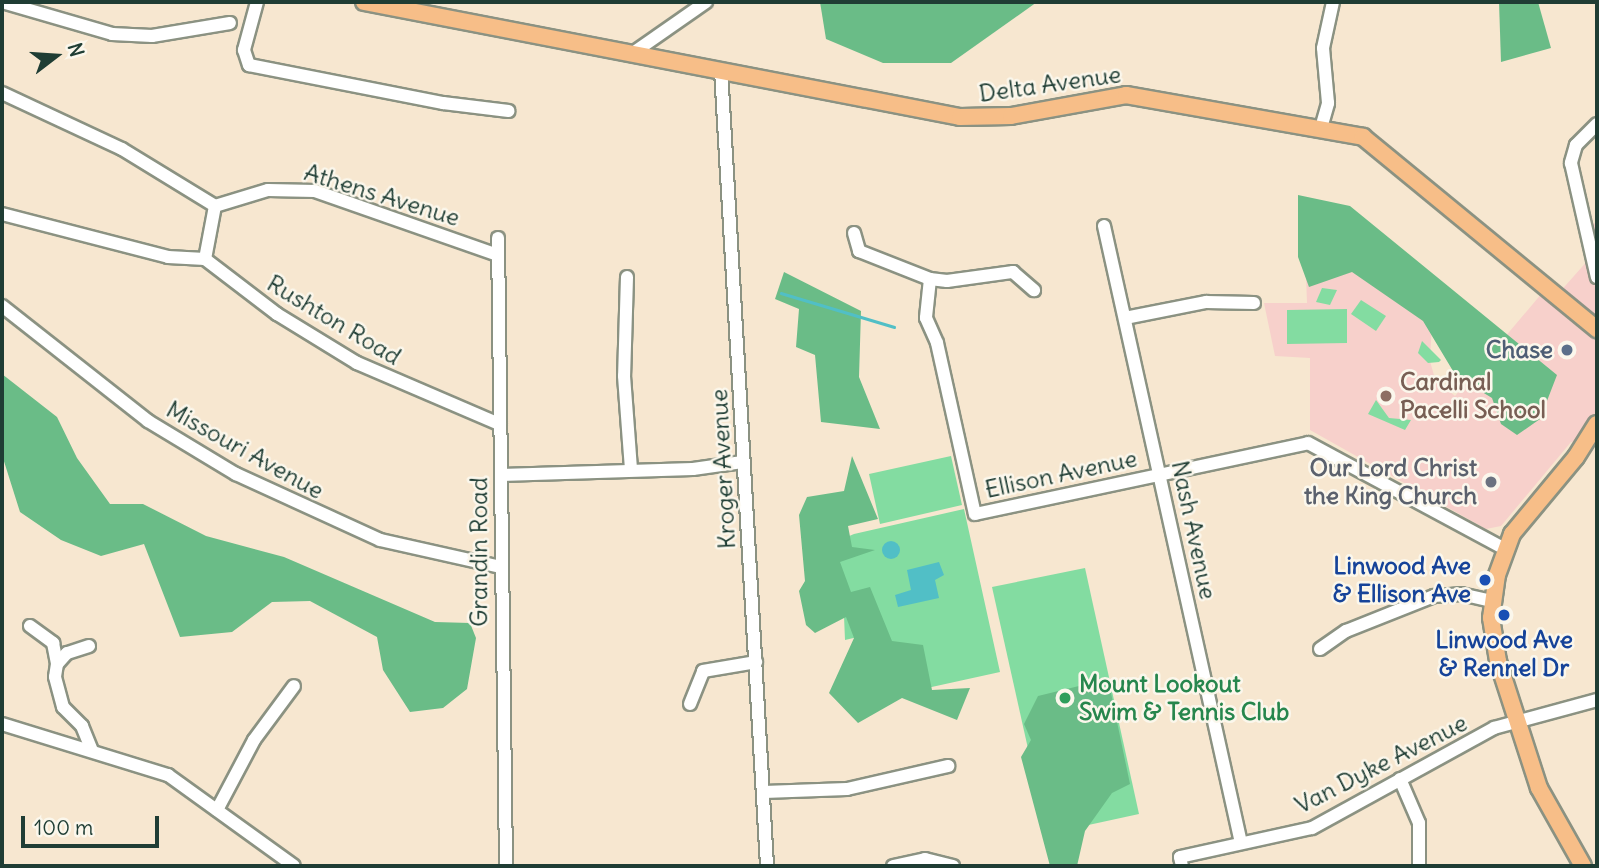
<!DOCTYPE html>
<html>
<head>
<meta charset="utf-8">
<style>
  body { margin:0 }
  #map { position:relative; width:1599px; height:868px; overflow:hidden; background:#f7e7d0; font-family:Delius,sans-serif }
  div>[style] { position:absolute }
  [style*='--x'] { left:calc(var(--x)*1px); top:calc(var(--y)*1px); width:calc(var(--w)*1px); rotate:calc(var(--a)*1deg) }
  .built>* { inset:0; background:#f7d0cb }
  .green>* { inset:0; background:#83dca1 }
  .forest>* { inset:0; background:#6abc87 }
  .water>* { inset:0; background:#51bfc6 }
  .round { border-radius:50% }
  .stream>* { height:2.5px; margin:-1.25px; padding:0 1.25px; transform-origin:1.25px; border-radius:1.25px; background:#51bfc6 }
  .roads { filter:drop-shadow(2px 0 #8b9282) drop-shadow(-2px 0 #8b9282) drop-shadow(0 2px #8b9282) drop-shadow(0 -2px #8b9282) }
  .minor>* { height:12px; margin:-6px; padding:0 6px; transform-origin:6px; border-radius:6px; background:#fff }
  .major>* { height:16px; margin:-8px; padding:0 8px; transform-origin:8px; border-radius:8px; background:#f7be88 }
  .dots>* { width:19px; height:19px; translate:-50% -50%; box-sizing:border-box; border:4px solid #fbf7ec; border-radius:50% }
  span { translate:-50% -50%; white-space:nowrap; text-align:center; line-height:1.15; -webkit-text-stroke:5px #fbf7ec; paint-order:stroke }
  .street-label { font-size:24px; color:#1f3d34 }
  .service-label { font-size:24px; color:#4e5e75; font-weight:700 }
  .right { translate:-100% -50%; text-align:right }
  .education-label { font-size:24px; color:#785e54; font-weight:700 }
  .left { translate:0 -50%; text-align:left }
  .worship-label { font-size:24px; color:#5b616d; font-weight:700 }
  .transit-label { font-size:24px; color:#164399; font-weight:700 }
  .leisure-label { font-size:24px; color:#27864d; font-weight:700 }
  .frame { position:absolute; inset:0; border:4px solid #1f3d34; pointer-events:none }
  .north { position:absolute; left:21px; top:21px; width:70px; height:70px; -webkit-text-stroke:5px #fbf7ec; paint-order:stroke; rotate:73deg; font-size:19px; font-weight:700; line-height:28px; text-align:center; color:#1f3d34 }
  .north::after { content:''; display:block; margin:auto; width:24px; height:32px; background:#1f3d34; clip-path:polygon(50% 0,100% 100%,50% 72%,0 100%) }
  .scale { position:absolute; left:21px; top:816px; width:138px; height:32px; box-sizing:border-box; border:4px solid #1f3d34; border-top:0; padding-left:9px; font-size:21px; line-height:24px; white-space:nowrap; color:#1f3d34; -webkit-text-stroke:5px #fbf7ec; paint-order:stroke }
</style>
</head>
<body>
<div id="map">
  <div class="built">
    <div style="clip-path:polygon(1597px 223px,1597px 440px,1571px 442px,1501px 526px,1486px 529px,1310px 430px,1310px 358px,1275px 356px,1264px 303px,1307px 303px,1305px 249px,1433px 302px,1430px 361px,1435px 379px,1455px 396px,1548px 286px,1558px 294px,1597px 250px,1591px 224px)"></div>
  </div>
  <div class="green">
    <div style="clip-path:polygon(1322px 288px,1337px 290px,1330px 305px,1316px 302px)"></div>
    <div style="clip-path:polygon(1361px 300px,1386px 316px,1376px 331px,1351px 314px)"></div>
    <div style="clip-path:polygon(1347px 309px,1347px 343px,1287px 344px,1287px 310px)"></div>
    <div style="clip-path:polygon(1422px 341px,1441px 360px,1439px 362px,1428px 363px,1418px 353px)"></div>
    <div style="clip-path:polygon(1376px 400px,1389px 418px,1411px 420px,1405px 430px,1368px 414px)"></div>
    <div style="clip-path:polygon(951px 456px,962px 505px,880px 524px,869px 474px)"></div>
    <div style="clip-path:polygon(964px 509px,1000px 672px,918px 690px,862px 636px,845px 640px,844px 616px,810px 607px,807px 554px,854px 534px)"></div>
    <div style="clip-path:polygon(1085px 568px,1139px 814px,1047px 834px,992px 587px)"></div>
  </div>
  <div class="forest">
    <div style="clip-path:polygon(820px 2px,1037px 2px,951px 63px,883px 63px,826px 39px)"></div>
    <div style="clip-path:polygon(1499px 2px,1538px 2px,1551px 48px,1501px 62px)"></div>
    <div style="clip-path:polygon(1298px 195px,1350px 206px,1557px 375px,1540px 419px,1517px 435px,1501px 424px,1492px 398px,1456px 376px,1423px 321px,1352px 272px,1309px 287px,1298px 257px)"></div>
    <div style="clip-path:polygon(784px 272px,861px 311px,859px 377px,880px 429px,821px 422px,815px 355px,796px 347px,799px 309px,775px 299px)"></div>
    <div style="clip-path:polygon(2px 374px,57px 417px,77px 458px,110px 504px,143px 504px,206px 536px,284px 557px,435px 622px,470px 623px,476px 638px,467px 689px,443px 708px,410px 712px,383px 670px,377px 637px,310px 601px,272px 602px,232px 632px,180px 637px,144px 544px,101px 556px,61px 540px,20px 512px,2px 455px)"></div>
    <div style="clip-path:polygon(852px 456px,878px 519px,848px 526px,852px 547px,875px 550px,840px 562px,851px 592px,870px 587px,892px 641px,923px 645px,932px 690px,970px 688px,957px 720px,902px 698px,858px 723px,829px 693px,854px 638px,846px 617px,815px 633px,806px 625px,799px 591px,805px 581px,799px 515px,807px 497px,844px 491px)"></div>
    <div style="clip-path:polygon(1079px 686px,1111px 693px,1130px 784px,1112px 793px,1085px 831px,1077px 866px,1050px 866px,1021px 757px,1031px 740px,1024px 724px,1038px 696px)"></div>
  </div>
  <div class="water">
    <div class="round" style="left:882px;top:541px;width:18px;height:18px"></div>
    <div style="clip-path:polygon(939px 562px,944px 575px,935px 580px,939px 598px,898px 607px,895px 595px,911px 590px,907px 570px)"></div>
  </div>
  <div class="stream">
    <div style="--x:781;--y:293;--w:118;--a:16.7"></div>
  </div>
  <div class="roads">
    <div class="minor">
      <div style="--x:2;--y:2;--w:115;--a:16.2"></div>
      <div style="--x:112;--y:34;--w:40;--a:2.9"></div>
      <div style="--x:152;--y:36;--w:79;--a:-9.5"></div>
      <div style="--x:257;--y:2;--w:50;--a:105.2"></div>
      <div style="--x:244;--y:50;--w:16;--a:72"></div>
      <div style="--x:249;--y:65;--w:198;--a:11.1"></div>
      <div style="--x:443;--y:103;--w:66;--a:6.9"></div>
      <div style="--x:633;--y:53;--w:89;--a:-34.9"></div>
      <div style="--x:721;--y:70;--w:797;--a:86.69"></div>
      <div style="--x:2;--y:93;--w:132;--a:25"></div>
      <div style="--x:122;--y:149;--w:109;--a:31.5"></div>
      <div style="--x:1597;--y:124;--w:30;--a:135"></div>
      <div style="--x:1576;--y:145;--w:19;--a:106"></div>
      <div style="--x:1571;--y:163;--w:117;--a:77.2"></div>
      <div style="--x:1321;--y:128;--w:26;--a:-74"></div>
      <div style="--x:1328;--y:103;--w:55;--a:-95.2"></div>
      <div style="--x:1323;--y:48;--w:47;--a:-77.7"></div>
      <div style="--x:215;--y:206;--w:54;--a:100.7"></div>
      <div style="--x:205;--y:259;--w:91;--a:37.4"></div>
      <div style="--x:277;--y:314;--w:94;--a:31.5"></div>
      <div style="--x:357;--y:363;--w:155;--a:23.2"></div>
      <div style="--x:215;--y:206;--w:55;--a:-16.8"></div>
      <div style="--x:268;--y:190;--w:47;--a:1.2"></div>
      <div style="--x:315;--y:191;--w:191;--a:19.3"></div>
      <div style="--x:2;--y:214;--w:171;--a:14.5"></div>
      <div style="--x:168;--y:257;--w:37;--a:3"></div>
      <div style="--x:1104;--y:226;--w:632;--a:77.48"></div>
      <div style="--x:854;--y:233;--w:19;--a:74"></div>
      <div style="--x:859;--y:251;--w:76;--a:21.5"></div>
      <div style="--x:930;--y:279;--w:17;--a:7"></div>
      <div style="--x:947;--y:281;--w:67;--a:-7.8"></div>
      <div style="--x:1013;--y:272;--w:28;--a:41"></div>
      <div style="--x:498;--y:238;--w:628;--a:89.27"></div>
      <div style="--x:627;--y:277;--w:99;--a:91.7"></div>
      <div style="--x:624;--y:376;--w:93;--a:85.7"></div>
      <div style="--x:930;--y:279;--w:39;--a:96"></div>
      <div style="--x:926;--y:318;--w:27;--a:66"></div>
      <div style="--x:937;--y:343;--w:175;--a:77.5"></div>
      <div style="--x:975;--y:514;--w:340;--a:-12"></div>
      <div style="--x:1308;--y:443;--w:224;--a:28.3"></div>
      <div style="--x:2;--y:306;--w:186;--a:38.2"></div>
      <div style="--x:148;--y:421;--w:103;--a:31.1"></div>
      <div style="--x:236;--y:474;--w:158;--a:24.6"></div>
      <div style="--x:380;--y:540;--w:124;--a:12.6"></div>
      <div style="--x:1125;--y:318;--w:83;--a:-11.2"></div>
      <div style="--x:1206;--y:302;--w:48;--a:1.2"></div>
      <div style="--x:501;--y:475;--w:192;--a:-1.8"></div>
      <div style="--x:693;--y:469;--w:50;--a:-8"></div>
      <div style="--x:30;--y:626;--w:29;--a:36"></div>
      <div style="--x:53;--y:643;--w:21;--a:79"></div>
      <div style="--x:89;--y:646;--w:23;--a:162"></div>
      <div style="--x:67;--y:653;--w:15;--a:132"></div>
      <div style="--x:57;--y:664;--w:13;--a:99"></div>
      <div style="--x:55;--y:677;--w:31;--a:75"></div>
      <div style="--x:63;--y:707;--w:27;--a:45"></div>
      <div style="--x:82;--y:726;--w:27;--a:68"></div>
      <div style="--x:1320;--y:649;--w:32;--a:-35"></div>
      <div style="--x:1346;--y:631;--w:95;--a:-21.7"></div>
      <div style="--x:1434;--y:596;--w:27;--a:-4"></div>
      <div style="--x:1461;--y:594;--w:32;--a:13"></div>
      <div style="--x:690;--y:704;--w:35;--a:-68"></div>
      <div style="--x:703;--y:671;--w:54;--a:-9.6"></div>
      <div style="--x:2;--y:724;--w:174;--a:17.1"></div>
      <div style="--x:168;--y:775;--w:155;--a:35.8"></div>
      <div style="--x:1400;--y:779;--w:48;--a:66.6"></div>
      <div style="--x:1419;--y:823;--w:43;--a:90"></div>
      <div style="--x:764;--y:792;--w:83;--a:-2.1"></div>
      <div style="--x:847;--y:789;--w:104;--a:-12.8"></div>
      <div style="--x:217;--y:810;--w:79;--a:-62.1"></div>
      <div style="--x:254;--y:740;--w:67;--a:-53.5"></div>
      <div style="--x:893;--y:866;--w:33;--a:-12"></div>
      <div style="--x:925;--y:859;--w:29;--a:14"></div>
      <div style="--x:1182;--y:866;--w:9;--a:-103"></div>
      <div style="--x:1180;--y:857;--w:135;--a:-12.4"></div>
      <div style="--x:1312;--y:828;--w:208;--a:-28.8"></div>
      <div style="--x:1494;--y:728;--w:107;--a:-15.2"></div>
    </div>
    <div class="major">
      <div style="--x:364;--y:2;--w:607;--a:10.92"></div>
      <div style="--x:960;--y:117;--w:51;--a:-1.1"></div>
      <div style="--x:1011;--y:116;--w:117;--a:-10.3"></div>
      <div style="--x:1126;--y:95;--w:241;--a:10"></div>
      <div style="--x:1363;--y:137;--w:303;--a:39.4"></div>
      <div style="--x:1583;--y:866;--w:90;--a:-119.4"></div>
      <div style="--x:1539;--y:788;--w:133;--a:-107.9"></div>
      <div style="--x:1498;--y:661;--w:44;--a:-99.2"></div>
      <div style="--x:1491;--y:618;--w:43;--a:-82.1"></div>
      <div style="--x:1497;--y:575;--w:44;--a:-69.9"></div>
      <div style="--x:1512;--y:534;--w:100;--a:-50.3"></div>
      <div style="--x:1576;--y:457;--w:39;--a:-58"></div>
    </div>
  </div>
  <div class="dots">
    <div style="left:1567px;top:350px;background:#5c6f8a"></div>
    <div style="left:1386px;top:396px;background:#8d6e63"></div>
    <div style="left:1491px;top:482px;background:#6b7280"></div>
    <div style="left:1485px;top:580px;background:#1a4fb4"></div>
    <div style="left:1504px;top:615px;background:#1a4fb4"></div>
    <div style="left:1065px;top:698px;background:#2e9e5b"></div>
  </div>
  <div class="street-label">
    <span style="left:1050px;top:84px;rotate:-8deg">Delta Avenue</span>
    <span style="left:382px;top:195px;rotate:17deg">Athens Avenue</span>
    <span style="left:334px;top:320px;rotate:31deg">Rushton Road</span>
    <span style="left:245px;top:450px;rotate:29deg">Missouri Avenue</span>
    <span style="left:723px;top:469px;rotate:-93deg">Kroger Avenue</span>
    <span style="left:1061px;top:474px;rotate:-12deg">Ellison Avenue</span>
    <span style="left:1194px;top:530px;rotate:78deg">Nash Avenue</span>
    <span style="left:479px;top:552px;rotate:-90deg">Grandin Road</span>
    <span style="left:1381px;top:764px;rotate:-27deg">Van Dyke Avenue</span>
  </div>
  <div class="service-label">
    <span class="right" style="left:1553px;top:350px">Chase</span>
  </div>
  <div class="education-label">
    <span class="left" style="left:1400px;top:396px">Cardinal<br>Pacelli School</span>
  </div>
  <div class="worship-label">
    <span class="right" style="left:1477px;top:482px">Our Lord Christ<br>the King Church</span>
  </div>
  <div class="transit-label">
    <span class="right" style="left:1471px;top:580px">Linwood Ave<br>&amp; Ellison Ave</span>
    <span style="left:1504px;top:654px">Linwood Ave<br>&amp; Rennel Dr</span>
  </div>
  <div class="leisure-label">
    <span class="left" style="left:1079px;top:698px">Mount Lookout<br>Swim &amp; Tennis Club</span>
  </div>
  <div class="frame"></div>
  <div class="north">N</div>
  <div class="scale">100 m</div>
</div>
</body>
</html>
